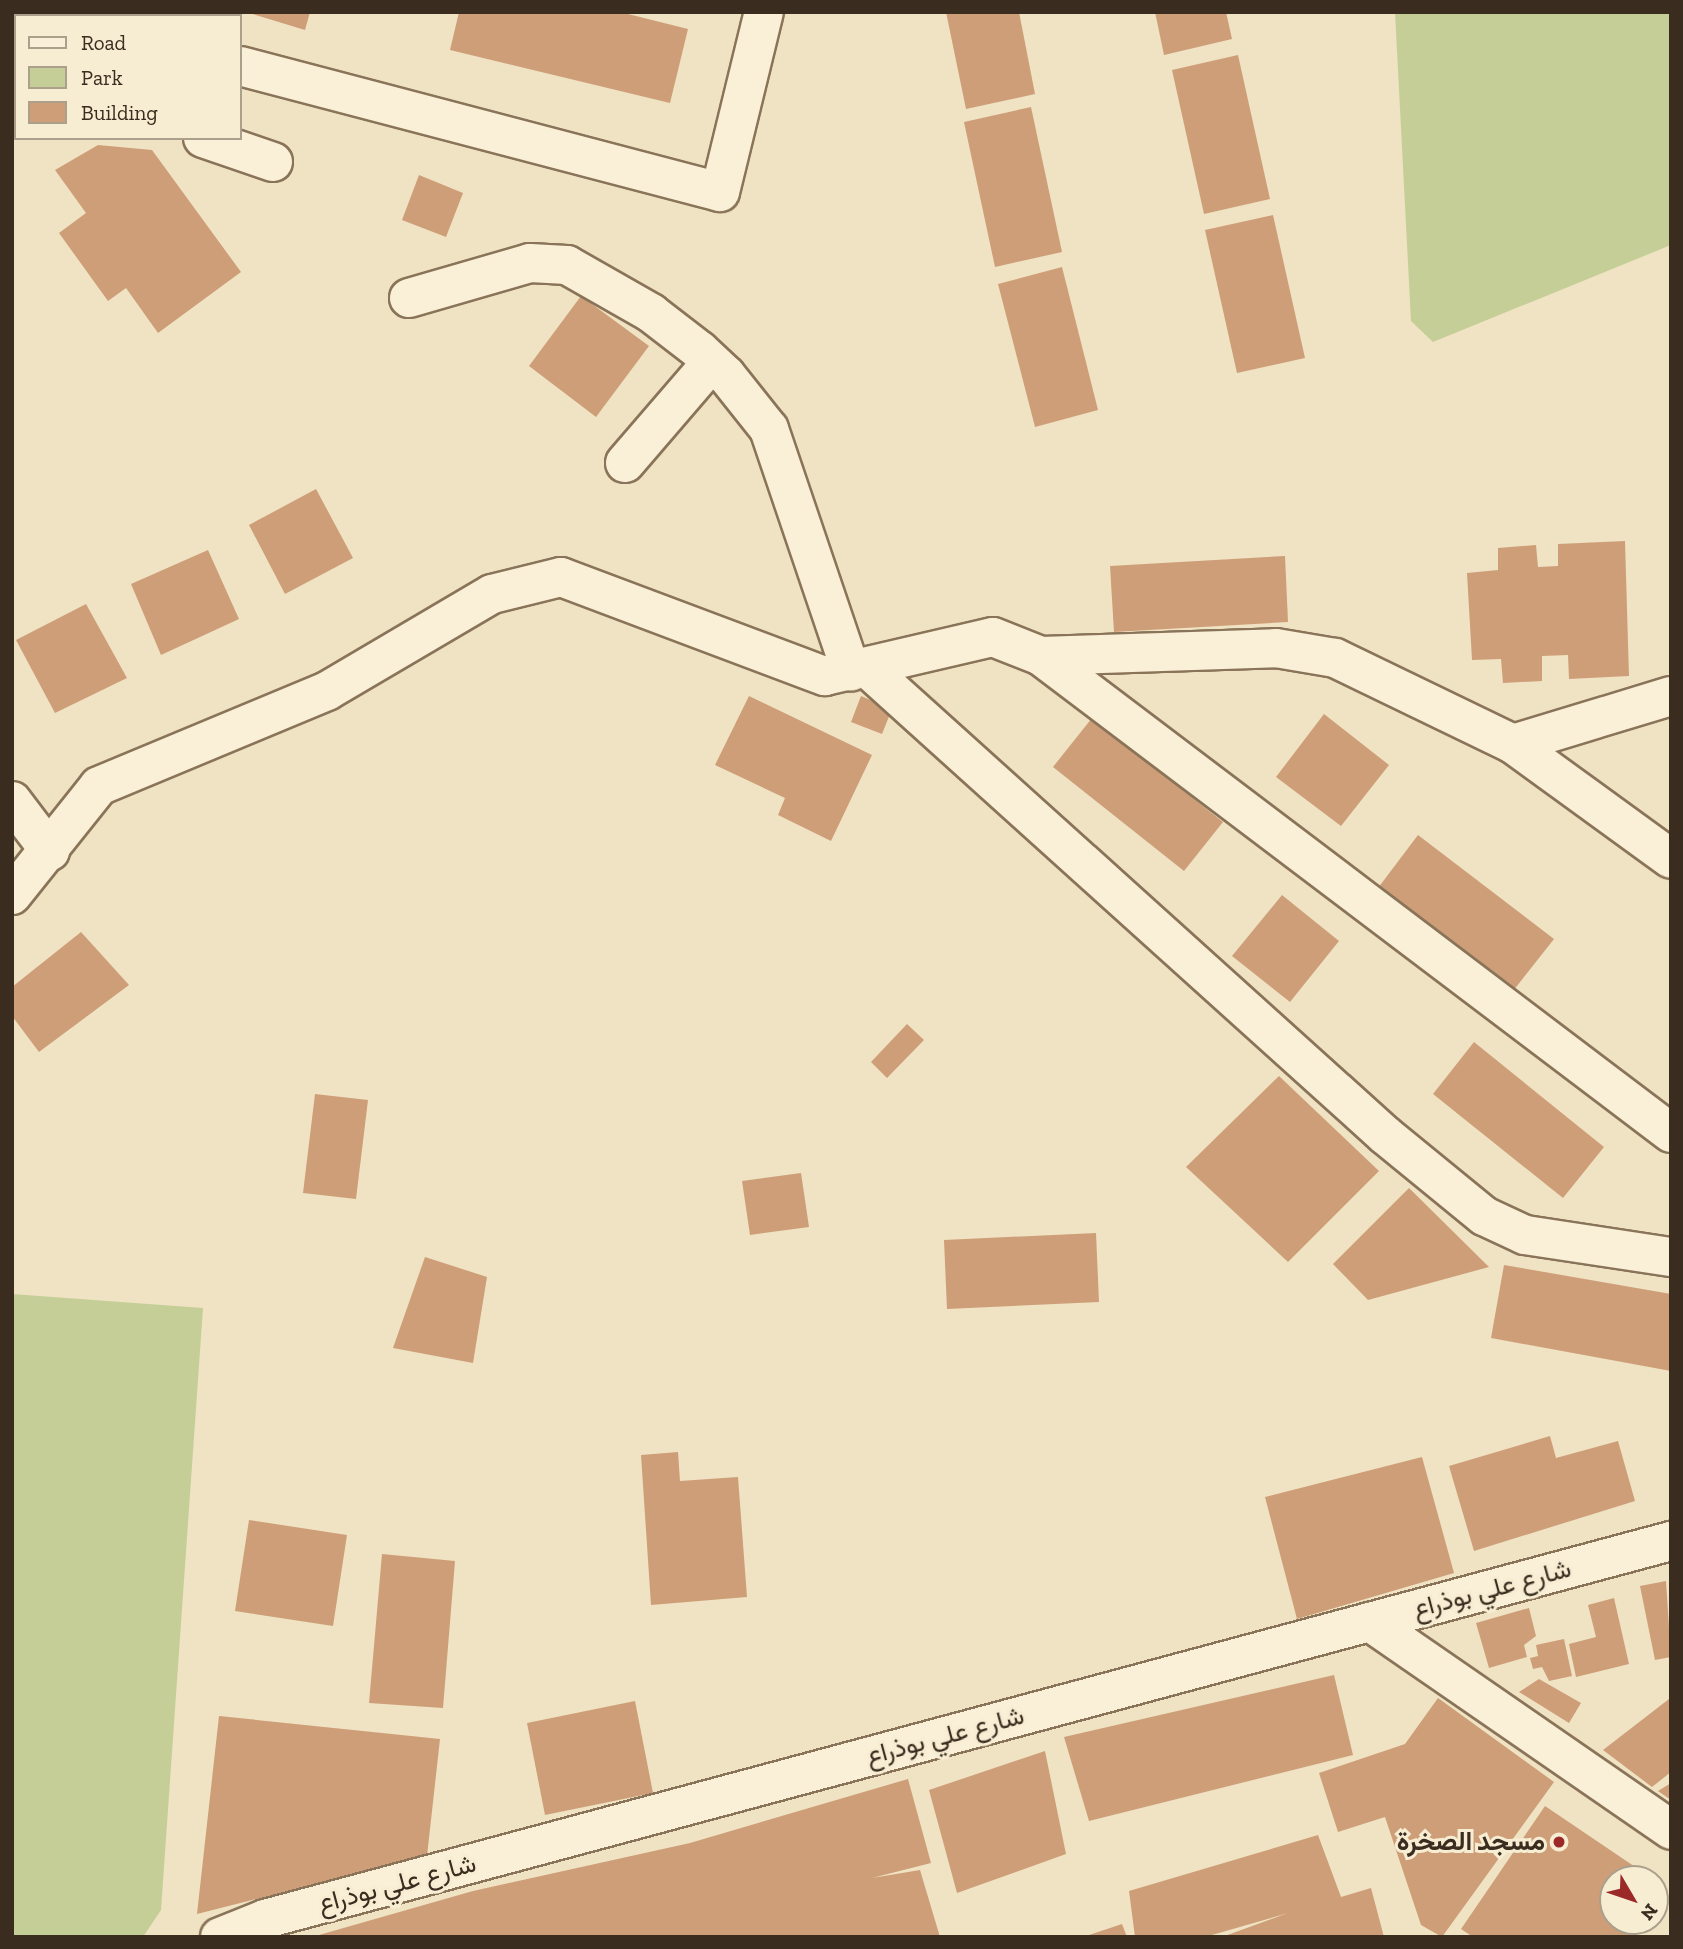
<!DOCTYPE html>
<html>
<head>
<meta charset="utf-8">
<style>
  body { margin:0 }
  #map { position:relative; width:1683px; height:1949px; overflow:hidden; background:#efe3c3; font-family:"Zilla Slab",Vazirmatn,serif }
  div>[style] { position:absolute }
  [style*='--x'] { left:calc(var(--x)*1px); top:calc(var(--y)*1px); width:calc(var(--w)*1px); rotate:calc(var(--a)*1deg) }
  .green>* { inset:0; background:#c6ce97 }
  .building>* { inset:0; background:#ce9e78 }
  .roads { filter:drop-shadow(2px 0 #8a7459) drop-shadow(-2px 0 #8a7459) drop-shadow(0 2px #8a7459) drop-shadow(0 -2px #8a7459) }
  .minor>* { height:38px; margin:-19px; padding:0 19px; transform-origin:19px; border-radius:19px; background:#faf0d7 }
  .dots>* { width:19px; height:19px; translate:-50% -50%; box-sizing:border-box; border:4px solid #f6edd3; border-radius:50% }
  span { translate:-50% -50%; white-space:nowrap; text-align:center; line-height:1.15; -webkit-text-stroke:6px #f6edd3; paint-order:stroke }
  .street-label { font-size:26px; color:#3a2c1e }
  .poi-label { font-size:26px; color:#3a2c1e; font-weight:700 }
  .right { translate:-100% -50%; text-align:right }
  .frame { position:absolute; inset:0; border:14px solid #3a2c1e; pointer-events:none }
  .legend { position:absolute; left:14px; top:14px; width:228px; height:126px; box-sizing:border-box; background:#f6edd3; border:2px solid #aba08b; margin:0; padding:9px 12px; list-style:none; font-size:21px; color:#3a2c1e }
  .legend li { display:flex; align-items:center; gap:14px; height:35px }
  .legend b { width:35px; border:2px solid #aba08b }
  .north { position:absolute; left:1599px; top:1865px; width:70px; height:70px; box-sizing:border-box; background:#f6edd3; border:2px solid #aba08b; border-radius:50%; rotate:129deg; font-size:19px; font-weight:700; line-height:28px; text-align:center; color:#3a2c1e }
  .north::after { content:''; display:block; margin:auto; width:24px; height:32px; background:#9b2928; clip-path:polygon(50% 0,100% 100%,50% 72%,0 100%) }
</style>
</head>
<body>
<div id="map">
  <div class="green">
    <div style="clip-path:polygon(1395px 12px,1671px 12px,1671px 245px,1433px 342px,1411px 321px)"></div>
    <div style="clip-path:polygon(12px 1294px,203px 1308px,161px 1910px,143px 1937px,12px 1937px)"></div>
  </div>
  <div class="building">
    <div style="clip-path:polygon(246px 12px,310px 12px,305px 30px)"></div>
    <div style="clip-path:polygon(459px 12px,620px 12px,688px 29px,670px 103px,450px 50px)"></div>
    <div style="clip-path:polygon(946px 12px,1019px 12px,1035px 94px,966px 109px)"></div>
    <div style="clip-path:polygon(1155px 12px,1226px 12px,1232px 39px,1164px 55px)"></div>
    <div style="clip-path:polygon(1238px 55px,1270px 199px,1204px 214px,1172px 70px)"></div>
    <div style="clip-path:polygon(1031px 107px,1062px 252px,995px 267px,964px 122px)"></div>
    <div style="clip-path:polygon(98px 145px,152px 150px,241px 272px,158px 333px,126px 288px,108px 301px,59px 233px,86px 213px,55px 170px)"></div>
    <div style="clip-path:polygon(419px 175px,463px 193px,446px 237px,402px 220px)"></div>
    <div style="clip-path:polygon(1273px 215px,1305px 358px,1237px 373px,1205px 230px)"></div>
    <div style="clip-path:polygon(1062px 267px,1098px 410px,1035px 427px,998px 284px)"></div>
    <div style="clip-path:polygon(581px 296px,649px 346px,596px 417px,529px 366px)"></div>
    <div style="clip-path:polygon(316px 489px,353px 558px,285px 594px,249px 525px)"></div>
    <div style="clip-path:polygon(1625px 541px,1629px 676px,1569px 679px,1568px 655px,1542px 656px,1542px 681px,1503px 683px,1501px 659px,1472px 660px,1467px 573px,1498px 570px,1498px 548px,1536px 545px,1538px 567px,1558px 566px,1558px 544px)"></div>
    <div style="clip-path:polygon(208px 550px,239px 619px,161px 655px,131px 584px)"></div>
    <div style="clip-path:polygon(1285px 556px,1288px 622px,1114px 632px,1110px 566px)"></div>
    <div style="clip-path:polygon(86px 604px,127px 678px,55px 713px,16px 640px)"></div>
    <div style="clip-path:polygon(749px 696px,872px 755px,831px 841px,778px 815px,785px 798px,715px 765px)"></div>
    <div style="clip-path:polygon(861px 696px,892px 709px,882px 734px,851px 722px)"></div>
    <div style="clip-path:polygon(1324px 714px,1389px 765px,1341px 826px,1276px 777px)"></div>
    <div style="clip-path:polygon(1092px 718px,1223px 822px,1184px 871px,1053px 767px)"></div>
    <div style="clip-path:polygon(1418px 835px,1554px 939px,1513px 991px,1378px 888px)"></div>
    <div style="clip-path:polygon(1282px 895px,1339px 941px,1290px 1002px,1232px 956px)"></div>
    <div style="clip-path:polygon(81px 932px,129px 985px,39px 1052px,12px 1016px,12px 987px)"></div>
    <div style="clip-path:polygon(907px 1024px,924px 1040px,887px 1078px,871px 1062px)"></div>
    <div style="clip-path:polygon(1474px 1042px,1604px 1147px,1563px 1198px,1433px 1094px)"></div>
    <div style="clip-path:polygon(1279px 1076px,1379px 1171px,1288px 1262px,1186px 1167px)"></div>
    <div style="clip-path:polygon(315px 1094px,368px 1100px,356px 1199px,303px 1193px)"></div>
    <div style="clip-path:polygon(801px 1173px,809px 1227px,750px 1235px,742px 1181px)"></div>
    <div style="clip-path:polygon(1409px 1188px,1489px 1267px,1368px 1300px,1333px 1264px)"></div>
    <div style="clip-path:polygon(1096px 1233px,1099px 1302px,947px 1309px,944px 1240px)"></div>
    <div style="clip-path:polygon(425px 1257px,487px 1277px,473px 1363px,393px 1348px)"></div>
    <div style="clip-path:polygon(1504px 1265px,1671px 1294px,1671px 1371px,1491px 1338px)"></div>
    <div style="clip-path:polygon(1550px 1436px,1556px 1458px,1618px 1441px,1635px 1501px,1474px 1551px,1449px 1466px)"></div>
    <div style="clip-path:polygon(678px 1452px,680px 1481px,738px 1477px,747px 1597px,651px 1605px,641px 1455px)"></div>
    <div style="clip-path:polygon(1422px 1457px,1454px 1573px,1297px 1619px,1265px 1497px)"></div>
    <div style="clip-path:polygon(249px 1520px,347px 1535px,333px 1626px,235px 1611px)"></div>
    <div style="clip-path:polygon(382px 1554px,455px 1561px,443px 1708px,369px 1703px)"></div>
    <div style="clip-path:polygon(1666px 1581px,1671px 1657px,1655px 1660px,1640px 1586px)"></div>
    <div style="clip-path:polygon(1614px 1598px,1629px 1664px,1576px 1677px,1569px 1644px,1596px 1637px,1588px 1605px)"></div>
    <div style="clip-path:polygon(1529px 1608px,1536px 1636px,1524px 1645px,1527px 1657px,1489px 1668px,1476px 1623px)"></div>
    <div style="clip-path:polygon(1564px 1639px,1572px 1676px,1549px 1681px,1542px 1667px,1533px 1669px,1530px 1658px,1538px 1656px,1536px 1645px)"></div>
    <div style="clip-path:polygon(1334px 1675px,1353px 1755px,1089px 1821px,1064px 1737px)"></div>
    <div style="clip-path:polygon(1539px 1679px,1581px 1703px,1569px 1723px,1519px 1692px)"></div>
    <div style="clip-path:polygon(1438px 1698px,1554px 1782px,1442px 1937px,1421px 1925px,1385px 1817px,1338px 1832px,1319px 1773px,1405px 1744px)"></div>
    <div style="clip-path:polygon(1669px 1699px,1671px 1772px,1652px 1787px,1603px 1750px)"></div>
    <div style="clip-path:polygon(635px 1701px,653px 1793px,545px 1815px,527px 1723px)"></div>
    <div style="clip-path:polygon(219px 1716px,440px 1739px,427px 1856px,197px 1914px)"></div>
    <div style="clip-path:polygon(1045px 1751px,1066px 1854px,957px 1893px,929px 1790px)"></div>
    <div style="clip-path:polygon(908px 1779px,931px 1863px,872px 1878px,920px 1870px,940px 1937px,312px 1937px,473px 1891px,690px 1843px)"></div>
    <div style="clip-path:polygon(1671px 1783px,1671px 1800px,1658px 1791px)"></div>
    <div style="clip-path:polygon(1545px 1806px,1653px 1879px,1613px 1879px,1613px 1921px,1640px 1921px,1630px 1937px,1473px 1937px,1461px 1929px)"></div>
    <div style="clip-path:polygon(1318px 1835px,1341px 1897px,1371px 1888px,1384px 1937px,1222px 1937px,1288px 1913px,1205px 1937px,1135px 1937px,1129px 1891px)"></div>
    <div style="clip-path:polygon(1655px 1880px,1664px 1887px,1655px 1900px)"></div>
    <div style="clip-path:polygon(1122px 1924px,1127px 1937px,1086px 1937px,1086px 1936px)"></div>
  </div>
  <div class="roads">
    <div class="minor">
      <div style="--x:33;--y:12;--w:14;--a:17"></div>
      <div style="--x:240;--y:66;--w:496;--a:14.7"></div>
      <div style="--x:720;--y:192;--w:185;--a:-76.3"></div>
      <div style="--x:12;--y:102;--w:24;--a:-81"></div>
      <div style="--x:203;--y:138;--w:74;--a:18.9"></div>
      <div style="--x:409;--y:298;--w:126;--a:-16.1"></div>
      <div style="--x:530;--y:263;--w:37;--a:3"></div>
      <div style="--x:567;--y:265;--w:97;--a:29.7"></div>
      <div style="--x:651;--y:313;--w:61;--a:37.6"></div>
      <div style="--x:699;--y:350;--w:37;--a:43"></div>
      <div style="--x:726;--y:375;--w:69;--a:51.5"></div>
      <div style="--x:769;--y:429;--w:256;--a:71.3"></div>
      <div style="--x:625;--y:463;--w:133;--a:-49.3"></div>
      <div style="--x:1041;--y:656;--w:790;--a:37.13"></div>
      <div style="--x:866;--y:667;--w:699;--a:42.04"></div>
      <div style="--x:1385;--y:1135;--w:128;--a:39.3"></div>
      <div style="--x:1484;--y:1216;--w:45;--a:24.9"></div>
      <div style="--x:1525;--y:1235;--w:148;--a:8.6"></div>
      <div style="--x:1513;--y:744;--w:165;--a:-16.9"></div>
      <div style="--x:12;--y:801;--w:63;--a:52.8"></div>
      <div style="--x:12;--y:895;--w:139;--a:-51.4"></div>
      <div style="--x:99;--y:786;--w:247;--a:-22.6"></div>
      <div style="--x:327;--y:691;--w:191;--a:-30.5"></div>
      <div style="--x:492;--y:594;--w:71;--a:-13.8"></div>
      <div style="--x:561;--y:577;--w:282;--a:20.6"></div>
      <div style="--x:825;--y:676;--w:172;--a:-13.1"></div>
      <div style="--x:993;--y:637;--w:52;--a:21.6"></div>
      <div style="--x:1041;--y:656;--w:235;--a:-1.9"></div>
      <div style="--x:1276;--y:648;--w:60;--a:9.6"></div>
      <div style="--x:1335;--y:658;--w:198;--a:25.8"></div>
      <div style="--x:1513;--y:744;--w:195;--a:36"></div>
      <div style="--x:1370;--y:1622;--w:366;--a:34.6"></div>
      <div style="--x:220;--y:1937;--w:48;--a:-21.8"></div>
      <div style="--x:265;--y:1919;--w:1456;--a:-15.05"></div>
    </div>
  </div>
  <div class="dots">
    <div style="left:1559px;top:1842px;background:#9b2928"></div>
  </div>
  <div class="street-label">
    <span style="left:1492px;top:1589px;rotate:-15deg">شارع علي بوذراع</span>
    <span style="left:945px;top:1736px;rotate:-15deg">شارع علي بوذراع</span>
    <span style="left:397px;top:1884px;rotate:-15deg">شارع علي بوذراع</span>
  </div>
  <div class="poi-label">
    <span class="right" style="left:1545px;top:1842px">مسجد الصخرة</span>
  </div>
  <div class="frame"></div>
  <ul class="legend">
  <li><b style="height:9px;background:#faf0d7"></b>Road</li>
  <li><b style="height:19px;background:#c6ce97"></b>Park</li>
  <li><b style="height:19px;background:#ce9e78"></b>Building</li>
  </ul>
  <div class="north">N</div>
</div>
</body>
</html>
